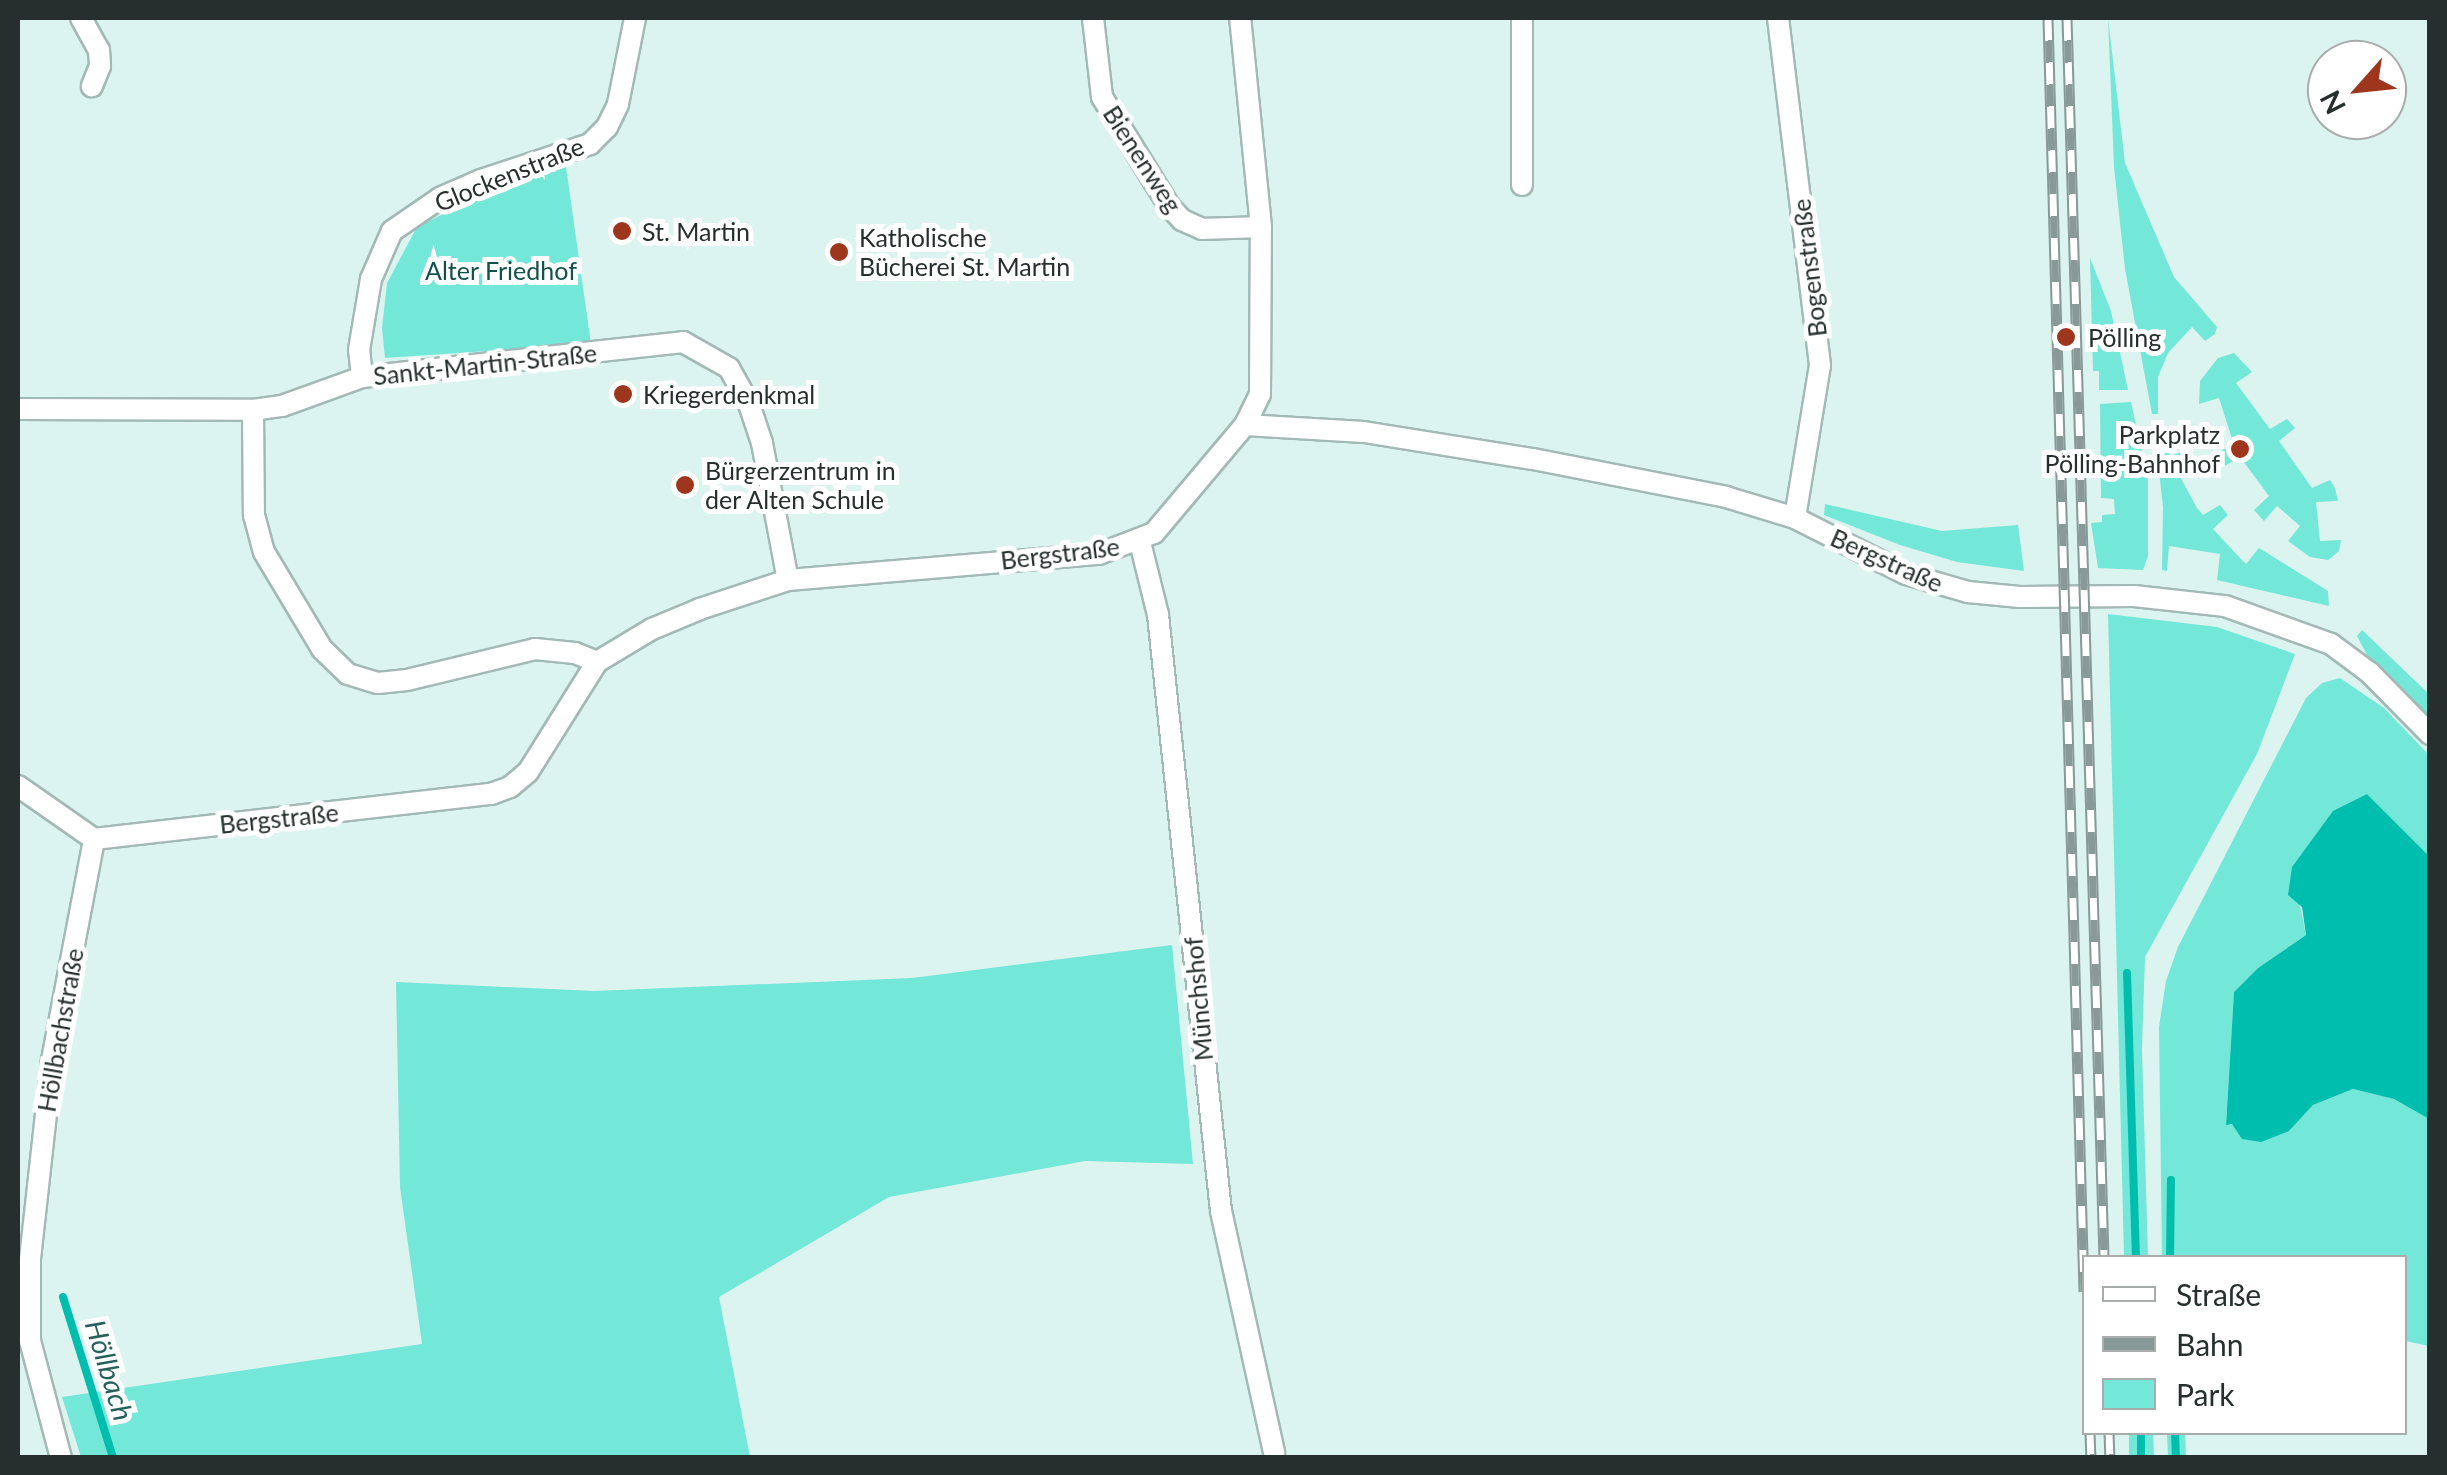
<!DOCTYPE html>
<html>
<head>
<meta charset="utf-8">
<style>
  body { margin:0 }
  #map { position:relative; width:2447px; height:1475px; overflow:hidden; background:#dcf4f0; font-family:Lato,sans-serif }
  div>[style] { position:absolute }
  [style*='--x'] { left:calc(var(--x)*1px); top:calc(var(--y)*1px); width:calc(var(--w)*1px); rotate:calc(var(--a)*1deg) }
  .green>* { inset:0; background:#73e7d8 }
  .water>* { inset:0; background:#00beae }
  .stream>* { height:8px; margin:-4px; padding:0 4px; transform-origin:4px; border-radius:4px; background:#00beae }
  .roads { filter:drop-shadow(2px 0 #a3b9b6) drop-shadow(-2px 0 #a3b9b6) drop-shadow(0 2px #a3b9b6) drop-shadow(0 -2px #a3b9b6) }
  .street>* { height:20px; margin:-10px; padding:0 10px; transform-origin:10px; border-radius:10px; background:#fff }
  .rail>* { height:11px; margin-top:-5.5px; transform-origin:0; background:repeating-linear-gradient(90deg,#fff 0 22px,#889997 0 44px); box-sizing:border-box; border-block:2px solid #889997 }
  .dots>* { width:28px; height:28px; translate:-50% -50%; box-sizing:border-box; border:5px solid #fff; border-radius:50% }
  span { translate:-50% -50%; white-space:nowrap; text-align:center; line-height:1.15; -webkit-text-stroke:10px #fff; paint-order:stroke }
  .street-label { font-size:25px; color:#262f2e }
  .poi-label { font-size:25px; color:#262f2e }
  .left { translate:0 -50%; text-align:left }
  .right { translate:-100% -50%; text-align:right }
  .park-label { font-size:25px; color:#11514a }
  .water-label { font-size:28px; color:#25615a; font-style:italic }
  .frame { position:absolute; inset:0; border:20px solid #262f2e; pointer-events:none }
  .legend { position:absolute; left:2082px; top:1255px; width:325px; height:180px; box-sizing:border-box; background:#fff; border:2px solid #a8acab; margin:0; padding:12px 18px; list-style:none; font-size:30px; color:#262f2e }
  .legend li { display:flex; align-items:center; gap:20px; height:50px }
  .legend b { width:50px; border:2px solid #a8acab }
  .north { position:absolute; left:2307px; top:40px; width:100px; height:100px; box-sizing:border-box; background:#fff; border:2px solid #a8acab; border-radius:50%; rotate:243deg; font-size:28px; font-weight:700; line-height:40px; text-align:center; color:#262f2e }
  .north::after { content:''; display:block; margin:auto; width:35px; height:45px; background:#9e361d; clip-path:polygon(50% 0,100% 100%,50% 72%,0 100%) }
</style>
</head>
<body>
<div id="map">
  <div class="green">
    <div style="clip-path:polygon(2108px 18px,2125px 163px,2174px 277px,2217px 327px,2215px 334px,2205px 341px,2192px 327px,2168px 353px,2158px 377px,2158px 414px,2152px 414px,2125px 269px,2114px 167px)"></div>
    <div style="clip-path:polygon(566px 167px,591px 344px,385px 358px,382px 328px,387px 283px,417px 227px,507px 182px)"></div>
    <div style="clip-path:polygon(2090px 258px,2111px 311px,2128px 390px,2099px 390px,2099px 371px,2093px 371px)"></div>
    <div style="clip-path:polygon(2234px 353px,2252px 372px,2236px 383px,2270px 429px,2287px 419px,2295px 428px,2279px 441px,2312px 488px,2330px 480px,2335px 488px,2338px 501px,2316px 502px,2320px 541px,2341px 540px,2339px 551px,2328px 560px,2310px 557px,2288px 541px,2300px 526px,2277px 506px,2264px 521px,2254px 510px,2269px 496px,2240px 457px,2223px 467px,2215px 453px,2234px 445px,2219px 398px,2199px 404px,2200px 381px,2218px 358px)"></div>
    <div style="clip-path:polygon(2131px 402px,2148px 480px,2148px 556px,2143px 570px,2098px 568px,2091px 523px,2102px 522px,2102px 515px,2115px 514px,2114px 499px,2101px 498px,2100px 404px)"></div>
    <div style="clip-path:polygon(2161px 425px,2170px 456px,2189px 450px,2195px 462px,2177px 471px,2197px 508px,2203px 515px,2220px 505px,2228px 515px,2213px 529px,2239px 557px,2246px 564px,2259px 548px,2328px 591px,2329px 606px,2217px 580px,2220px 554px,2169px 546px,2167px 571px,2162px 570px,2163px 507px,2154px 427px)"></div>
    <div style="clip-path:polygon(1825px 504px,1942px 531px,2018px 525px,2024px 571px,1957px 562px,1900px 545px,1824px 515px)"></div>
    <div style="clip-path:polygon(2108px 614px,2217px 627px,2295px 654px,2257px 754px,2145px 957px,2142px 1049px,2148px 1257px,2124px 1257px)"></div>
    <div style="clip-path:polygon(2362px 630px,2429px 694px,2429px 720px,2367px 655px,2357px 636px)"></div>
    <div style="clip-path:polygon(2340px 678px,2384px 708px,2429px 755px,2429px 856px,2367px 794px,2333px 812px,2292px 867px,2306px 935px,2258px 968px,2234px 992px,2226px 1124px,2289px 1131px,2313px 1105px,2353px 1089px,2394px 1099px,2429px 1119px,2429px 1346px,2405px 1341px,2404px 1258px,2162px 1258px,2159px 1027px,2166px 981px,2178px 947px,2306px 698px,2322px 683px)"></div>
    <div style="clip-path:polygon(1172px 945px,1193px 1164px,1085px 1161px,889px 1197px,719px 1297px,750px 1457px,81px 1457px,62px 1397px,422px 1344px,400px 1187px,396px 982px,594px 991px,912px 978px)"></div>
    <div style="clip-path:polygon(2129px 1433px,2153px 1433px,2154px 1457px,2129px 1457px)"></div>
    <div style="clip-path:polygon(2167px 1433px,2185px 1433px,2186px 1457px,2168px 1457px)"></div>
  </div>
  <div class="water">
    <div style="clip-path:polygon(2367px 794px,2429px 856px,2429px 1119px,2394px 1099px,2353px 1089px,2313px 1105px,2289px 1131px,2261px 1142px,2242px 1139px,2232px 1124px,2226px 1125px,2234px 992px,2258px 968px,2306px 935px,2302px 907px,2288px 895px,2292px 867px,2333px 811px)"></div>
  </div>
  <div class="stream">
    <div style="--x:2127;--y:973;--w:285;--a:88.2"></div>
    <div style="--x:2170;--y:1258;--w:78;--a:-89.3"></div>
    <div style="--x:63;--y:1297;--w:169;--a:72.7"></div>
    <div style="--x:2141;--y:1432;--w:26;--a:90"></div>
    <div style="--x:2175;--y:1432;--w:26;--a:88"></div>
  </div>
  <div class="roads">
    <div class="street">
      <div style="--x:81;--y:18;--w:37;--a:61"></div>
      <div style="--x:99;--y:50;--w:16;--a:86"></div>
      <div style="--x:100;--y:66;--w:22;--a:112"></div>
      <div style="--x:1093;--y:18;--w:80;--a:83.5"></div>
      <div style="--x:1102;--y:97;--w:128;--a:58.4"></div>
      <div style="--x:1169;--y:206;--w:19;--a:47"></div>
      <div style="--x:1182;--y:220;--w:22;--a:24"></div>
      <div style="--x:1202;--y:229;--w:59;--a:-1.9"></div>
      <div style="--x:1778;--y:18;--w:350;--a:83.1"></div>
      <div style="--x:1820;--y:365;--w:155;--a:99.3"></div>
      <div style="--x:1522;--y:185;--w:167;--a:-90"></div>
      <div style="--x:362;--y:377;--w:27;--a:-96"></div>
      <div style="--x:359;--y:350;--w:72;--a:-80.4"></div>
      <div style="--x:371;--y:279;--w:52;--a:-66.4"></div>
      <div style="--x:392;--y:231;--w:58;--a:-34.5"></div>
      <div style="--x:440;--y:198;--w:45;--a:-23.7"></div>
      <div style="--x:481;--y:180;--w:115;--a:-18.3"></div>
      <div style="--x:590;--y:144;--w:24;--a:-45"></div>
      <div style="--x:607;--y:127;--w:25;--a:-64"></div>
      <div style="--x:618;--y:104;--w:88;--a:-78.8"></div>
      <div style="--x:18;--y:409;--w:235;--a:0.2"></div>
      <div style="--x:253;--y:410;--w:29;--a:-8"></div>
      <div style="--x:282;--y:406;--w:85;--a:-19.9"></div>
      <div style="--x:362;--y:377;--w:323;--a:-6.2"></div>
      <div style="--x:683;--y:342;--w:53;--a:29.5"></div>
      <div style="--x:729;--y:368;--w:41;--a:60.9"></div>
      <div style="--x:749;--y:404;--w:41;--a:71.6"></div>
      <div style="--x:762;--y:443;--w:139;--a:79.3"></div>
      <div style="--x:253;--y:410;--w:105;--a:89.5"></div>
      <div style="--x:254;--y:515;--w:38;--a:75"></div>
      <div style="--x:264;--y:552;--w:113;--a:59.1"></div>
      <div style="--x:322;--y:649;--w:36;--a:44"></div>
      <div style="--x:348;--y:674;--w:31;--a:17"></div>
      <div style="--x:378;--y:683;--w:29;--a:-6"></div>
      <div style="--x:407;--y:680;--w:132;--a:-13.6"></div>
      <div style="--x:535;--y:649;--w:40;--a:5.7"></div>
      <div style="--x:575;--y:653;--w:24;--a:22"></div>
      <div style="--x:1245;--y:425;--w:119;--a:3.4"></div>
      <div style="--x:1364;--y:432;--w:171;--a:9.1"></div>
      <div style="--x:1533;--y:459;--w:197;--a:11.1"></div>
      <div style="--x:1726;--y:497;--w:72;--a:16.9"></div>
      <div style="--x:1795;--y:518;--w:124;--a:26.8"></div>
      <div style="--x:1906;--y:574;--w:65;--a:16.2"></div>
      <div style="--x:1968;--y:592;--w:52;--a:5.5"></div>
      <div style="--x:2020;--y:597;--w:114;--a:-0.5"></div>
      <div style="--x:2134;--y:596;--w:92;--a:6.3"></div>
      <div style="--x:2225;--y:606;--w:113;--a:19.7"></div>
      <div style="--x:2331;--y:644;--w:49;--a:36.6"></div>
      <div style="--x:2370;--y:673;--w:86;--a:45.5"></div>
      <div style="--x:1140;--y:542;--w:75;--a:76.1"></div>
      <div style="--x:1158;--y:615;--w:599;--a:83.97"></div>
      <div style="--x:1221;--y:1211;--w:248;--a:77.6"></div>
      <div style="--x:18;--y:786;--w:93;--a:34.9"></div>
      <div style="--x:94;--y:839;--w:400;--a:-6.5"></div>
      <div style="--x:491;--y:794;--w:20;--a:-20"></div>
      <div style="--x:510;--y:787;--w:23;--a:-40"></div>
      <div style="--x:528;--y:772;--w:130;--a:-57.9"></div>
      <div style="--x:597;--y:662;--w:64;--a:-31"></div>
      <div style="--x:652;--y:629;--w:52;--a:-22.6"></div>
      <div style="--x:700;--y:609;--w:93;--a:-18.2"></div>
      <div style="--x:788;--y:580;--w:312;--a:-4.8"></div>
      <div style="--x:1099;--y:554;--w:59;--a:-20.9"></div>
      <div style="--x:1154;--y:533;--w:141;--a:-49.9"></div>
      <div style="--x:1245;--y:425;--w:34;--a:-64"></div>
      <div style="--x:1260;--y:394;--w:167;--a:-89.7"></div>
      <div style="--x:1261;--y:227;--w:210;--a:-95.7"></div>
      <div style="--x:61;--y:1458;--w:121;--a:-104.8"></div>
      <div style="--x:30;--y:1341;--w:82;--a:-90"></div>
      <div style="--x:30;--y:1259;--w:200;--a:-83.7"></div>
      <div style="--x:52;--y:1060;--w:225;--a:-79.2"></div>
    </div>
  </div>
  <div class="rail">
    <div style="--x:2048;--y:18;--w:1274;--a:88.38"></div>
    <div style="--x:2067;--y:18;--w:1241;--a:88.29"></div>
    <div style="--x:2090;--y:1432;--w:26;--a:88"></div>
    <div style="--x:2109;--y:1432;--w:26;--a:88"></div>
  </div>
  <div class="dots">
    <div style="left:622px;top:231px;background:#9e361d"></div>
    <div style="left:839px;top:252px;background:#9e361d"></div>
    <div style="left:2066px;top:337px;background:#9e361d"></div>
    <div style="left:623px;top:394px;background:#9e361d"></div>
    <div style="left:2240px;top:449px;background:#9e361d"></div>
    <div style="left:685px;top:485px;background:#9e361d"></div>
  </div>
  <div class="street-label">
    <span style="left:1143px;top:159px;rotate:57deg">Bienenweg</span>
    <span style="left:509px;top:174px;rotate:-22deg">Glockenstraße</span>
    <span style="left:1809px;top:268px;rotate:-97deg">Bogenstraße</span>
    <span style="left:485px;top:364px;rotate:-6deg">Sankt-Martin-Straße</span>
    <span style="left:1060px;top:553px;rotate:-7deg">Bergstraße</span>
    <span style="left:1887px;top:560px;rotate:24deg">Bergstraße</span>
    <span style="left:279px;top:818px;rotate:-6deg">Bergstraße</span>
    <span style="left:1198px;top:999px;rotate:-95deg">Münchshof</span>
    <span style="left:60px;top:1030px;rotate:-80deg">Höllbachstraße</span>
  </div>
  <div class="poi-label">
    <span class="left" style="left:642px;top:231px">St. Martin</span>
    <span class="left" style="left:859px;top:252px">Katholische<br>Bücherei St. Martin</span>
    <span class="left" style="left:2088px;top:337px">Pölling</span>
    <span class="left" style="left:643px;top:394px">Kriegerdenkmal</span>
    <span class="right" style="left:2220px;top:449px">Parkplatz<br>Pölling-Bahnhof</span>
    <span class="left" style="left:705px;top:485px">Bürgerzentrum in<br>der Alten Schule</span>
  </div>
  <div class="park-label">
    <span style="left:501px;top:270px">Alter Friedhof</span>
  </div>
  <div class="water-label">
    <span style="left:110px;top:1370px;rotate:73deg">Höllbach</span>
  </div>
  <div class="frame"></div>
  <ul class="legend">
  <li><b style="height:12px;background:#fff"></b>Straße</li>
  <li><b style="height:12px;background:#889997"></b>Bahn</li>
  <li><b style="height:28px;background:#73e7d8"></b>Park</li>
  </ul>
  <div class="north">N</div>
</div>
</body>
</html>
